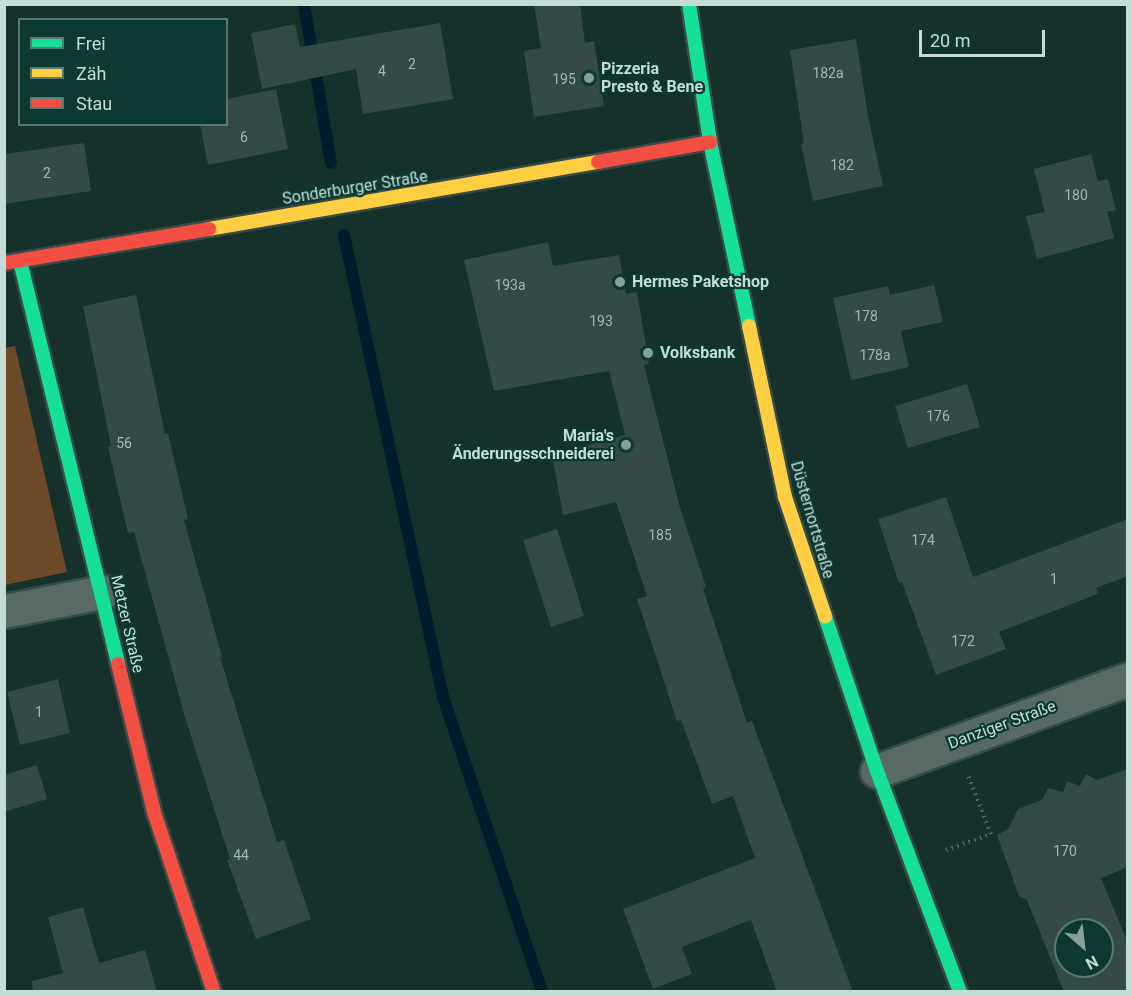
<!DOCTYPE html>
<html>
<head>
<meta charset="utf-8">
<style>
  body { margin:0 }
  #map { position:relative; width:1132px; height:996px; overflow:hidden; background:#16302c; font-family:Roboto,sans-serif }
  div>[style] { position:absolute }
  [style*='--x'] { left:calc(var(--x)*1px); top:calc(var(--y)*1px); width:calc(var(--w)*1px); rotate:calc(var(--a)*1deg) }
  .green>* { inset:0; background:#6c4a29 }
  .stream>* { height:12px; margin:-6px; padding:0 6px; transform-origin:6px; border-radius:6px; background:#021c2c }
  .building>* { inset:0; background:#354947 }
  .path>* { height:4px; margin-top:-2px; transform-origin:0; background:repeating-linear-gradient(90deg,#546662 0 1.5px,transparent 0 6px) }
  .roads { filter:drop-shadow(2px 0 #374b47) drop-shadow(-2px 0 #374b47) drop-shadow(0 2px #374b47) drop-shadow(0 -2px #374b47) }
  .street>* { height:33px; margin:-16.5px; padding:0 16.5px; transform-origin:16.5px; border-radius:16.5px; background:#586966 }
  .fast>* { height:14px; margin:-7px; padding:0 7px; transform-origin:7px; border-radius:7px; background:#16e098 }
  .slow>* { height:14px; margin:-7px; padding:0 7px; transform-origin:7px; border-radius:7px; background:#ffcf43 }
  .jam>* { height:14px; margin:-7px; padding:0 7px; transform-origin:7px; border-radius:7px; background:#f24e42 }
  .dots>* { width:16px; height:16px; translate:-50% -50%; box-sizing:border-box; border:3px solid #0c3a33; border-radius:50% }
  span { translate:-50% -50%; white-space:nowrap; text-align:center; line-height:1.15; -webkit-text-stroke:4.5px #0c3a33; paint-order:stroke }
  .number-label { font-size:14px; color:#a1b7b2 }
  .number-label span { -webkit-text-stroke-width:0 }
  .poi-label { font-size:16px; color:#c5dcd6; font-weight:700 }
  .left { translate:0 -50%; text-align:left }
  .right { translate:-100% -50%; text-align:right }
  .street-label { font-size:16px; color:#c5dcd6 }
  .frame { position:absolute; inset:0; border:6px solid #c5dcd6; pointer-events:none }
  .legend { position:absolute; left:18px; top:18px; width:210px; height:108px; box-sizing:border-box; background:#0c3a33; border:2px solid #567b74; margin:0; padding:8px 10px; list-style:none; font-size:18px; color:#c5dcd6 }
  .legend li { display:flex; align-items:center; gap:12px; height:30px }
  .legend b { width:30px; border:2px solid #567b74 }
  .north { position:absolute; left:1054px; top:918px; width:60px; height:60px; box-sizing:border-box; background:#0c3a33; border:2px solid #567b74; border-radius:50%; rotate:152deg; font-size:16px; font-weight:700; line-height:24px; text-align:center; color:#c5dcd6 }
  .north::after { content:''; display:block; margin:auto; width:21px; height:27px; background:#88a09a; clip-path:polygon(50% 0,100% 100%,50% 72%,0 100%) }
  .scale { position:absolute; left:919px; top:30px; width:126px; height:27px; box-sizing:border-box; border:3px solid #c5dcd6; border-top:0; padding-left:8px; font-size:18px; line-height:21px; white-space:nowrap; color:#c5dcd6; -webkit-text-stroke:4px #0c3a33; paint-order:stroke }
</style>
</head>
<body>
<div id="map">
  <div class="green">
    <div style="clip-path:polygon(15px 346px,67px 572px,5px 585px,4px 348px)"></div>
  </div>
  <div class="stream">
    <div style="--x:304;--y:4;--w:161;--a:80.4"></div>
    <div style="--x:344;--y:235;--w:472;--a:77.9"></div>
    <div style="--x:443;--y:697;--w:311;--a:71.4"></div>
  </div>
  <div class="building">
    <div style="clip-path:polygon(534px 4px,580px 4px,585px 43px,594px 41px,604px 106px,534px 117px,524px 51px,541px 48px)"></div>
    <div style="clip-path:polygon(440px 23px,453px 99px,363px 114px,356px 69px,262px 89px,251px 33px,295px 24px,300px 47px)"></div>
    <div style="clip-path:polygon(856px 39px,868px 116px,883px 186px,813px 201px,801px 144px,804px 143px,790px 50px)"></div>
    <div style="clip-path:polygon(276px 89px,288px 149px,208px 165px,200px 124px,226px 124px,226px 99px)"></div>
    <div style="clip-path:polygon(84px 143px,91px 191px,4px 204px,4px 154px)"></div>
    <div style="clip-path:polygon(1091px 154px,1098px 181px,1108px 179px,1116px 210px,1107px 212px,1114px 238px,1037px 259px,1026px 216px,1045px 212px,1034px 169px)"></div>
    <div style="clip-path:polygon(548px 242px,553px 266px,619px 255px,626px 294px,637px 292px,649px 364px,644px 365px,680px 508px,706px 587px,703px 588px,747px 723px,752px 721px,853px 992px,777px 992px,751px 920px,682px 947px,692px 974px,653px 989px,623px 909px,755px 858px,733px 796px,712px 804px,681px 720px,677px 721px,637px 599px,647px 596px,616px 502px,563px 515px,552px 455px,625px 435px,609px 371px,494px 391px,464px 260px)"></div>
    <div style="clip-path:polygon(934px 285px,943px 322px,901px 331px,909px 367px,851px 380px,833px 298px,888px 286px,890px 295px)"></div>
    <div style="clip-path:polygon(136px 295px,165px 434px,168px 433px,188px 519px,184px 520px,222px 657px,220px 657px,277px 842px,284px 840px,311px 919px,256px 939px,227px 860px,230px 859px,185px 717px,134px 532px,128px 533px,108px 447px,111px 446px,83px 306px)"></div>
    <div style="clip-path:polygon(967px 384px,980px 427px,908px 448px,895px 406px)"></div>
    <div style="clip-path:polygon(946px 497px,973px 577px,1128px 519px,1128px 576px,1096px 588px,1098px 594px,999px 632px,1006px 649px,936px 675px,902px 582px,899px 583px,878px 519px)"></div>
    <div style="clip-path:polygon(557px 529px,584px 616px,551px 627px,523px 540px)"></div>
    <div style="clip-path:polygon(58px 679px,70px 733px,20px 745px,7px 692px)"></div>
    <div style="clip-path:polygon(37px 765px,47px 799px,4px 812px,4px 775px)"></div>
    <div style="clip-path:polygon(evenodd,1128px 769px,1128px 867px,1101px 878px,1128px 943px,1128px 992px,1064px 992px,1027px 900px,1019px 896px,997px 835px,1008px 829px,1018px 809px,1042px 800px,1048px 788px,1063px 792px,1067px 781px,1080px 786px,1086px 774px,1097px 780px,1128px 769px,1066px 930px,1102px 930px,1102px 966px,1066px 966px,1066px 930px)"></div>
    <div style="clip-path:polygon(83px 907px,99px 963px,145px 950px,157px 992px,33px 992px,32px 981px,63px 973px,48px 917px)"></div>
  </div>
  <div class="path">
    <div style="--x:946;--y:850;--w:48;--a:-19.6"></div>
    <div style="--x:991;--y:834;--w:62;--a:-111.6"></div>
  </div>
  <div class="roads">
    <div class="street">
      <div style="--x:4;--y:611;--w:101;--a:-10.9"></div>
      <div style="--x:877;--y:771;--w:267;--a:-20.1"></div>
    </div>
    <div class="fast">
      <div style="--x:689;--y:4;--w:140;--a:81.3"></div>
      <div style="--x:710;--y:142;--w:188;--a:78"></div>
      <div style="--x:20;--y:261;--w:415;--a:76.3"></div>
      <div style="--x:825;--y:616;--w:163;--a:71.5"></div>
      <div style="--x:877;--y:771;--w:236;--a:69.4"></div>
    </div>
    <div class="slow">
      <div style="--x:209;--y:229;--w:395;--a:-9.8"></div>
      <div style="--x:749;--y:326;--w:175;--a:78.1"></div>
      <div style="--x:785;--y:497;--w:126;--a:71.4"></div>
    </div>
    <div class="jam">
      <div style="--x:598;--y:162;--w:114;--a:-10.1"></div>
      <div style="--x:4;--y:263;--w:208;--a:-9.4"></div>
      <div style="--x:118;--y:664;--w:152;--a:76.3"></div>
      <div style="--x:154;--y:812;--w:190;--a:71.6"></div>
    </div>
  </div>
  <div class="dots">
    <div style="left:589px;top:78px;background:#88a09a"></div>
    <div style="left:620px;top:282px;background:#88a09a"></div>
    <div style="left:648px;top:353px;background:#88a09a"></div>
    <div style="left:626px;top:445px;background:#88a09a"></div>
  </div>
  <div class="number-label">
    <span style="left:412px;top:64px">2</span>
    <span style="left:382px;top:71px">4</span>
    <span style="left:828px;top:73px">182a</span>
    <span style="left:564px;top:79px">195</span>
    <span style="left:244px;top:137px">6</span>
    <span style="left:842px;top:165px">182</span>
    <span style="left:47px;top:173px">2</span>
    <span style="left:1076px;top:195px">180</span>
    <span style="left:510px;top:285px">193a</span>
    <span style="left:866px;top:316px">178</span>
    <span style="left:601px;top:321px">193</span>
    <span style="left:875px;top:355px">178a</span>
    <span style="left:938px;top:416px">176</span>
    <span style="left:124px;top:443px">56</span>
    <span style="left:660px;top:535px">185</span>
    <span style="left:923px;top:540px">174</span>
    <span style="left:1054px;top:579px">1</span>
    <span style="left:963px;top:641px">172</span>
    <span style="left:39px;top:712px">1</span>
    <span style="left:1065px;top:851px">170</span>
    <span style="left:241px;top:855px">44</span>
  </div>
  <div class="poi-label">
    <span class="left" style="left:601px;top:78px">Pizzeria<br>Presto &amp; Bene</span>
    <span class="left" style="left:632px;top:282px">Hermes Paketshop</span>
    <span class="left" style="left:660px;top:353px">Volksbank</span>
    <span class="right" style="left:614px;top:445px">Maria's<br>Änderungsschneiderei</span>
  </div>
  <div class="street-label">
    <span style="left:355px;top:188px;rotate:-9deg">Sonderburger Straße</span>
    <span style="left:812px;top:520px;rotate:74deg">Düsternortstraße</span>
    <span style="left:127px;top:624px;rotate:77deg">Metzer Straße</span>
    <span style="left:1002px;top:725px;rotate:-20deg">Danziger Straße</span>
  </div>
  <div class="frame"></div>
  <ul class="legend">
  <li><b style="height:8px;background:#16e098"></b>Frei</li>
  <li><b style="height:8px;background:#ffcf43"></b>Zäh</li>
  <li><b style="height:8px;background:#f24e42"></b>Stau</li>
  </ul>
  <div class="north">N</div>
  <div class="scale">20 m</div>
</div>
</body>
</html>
